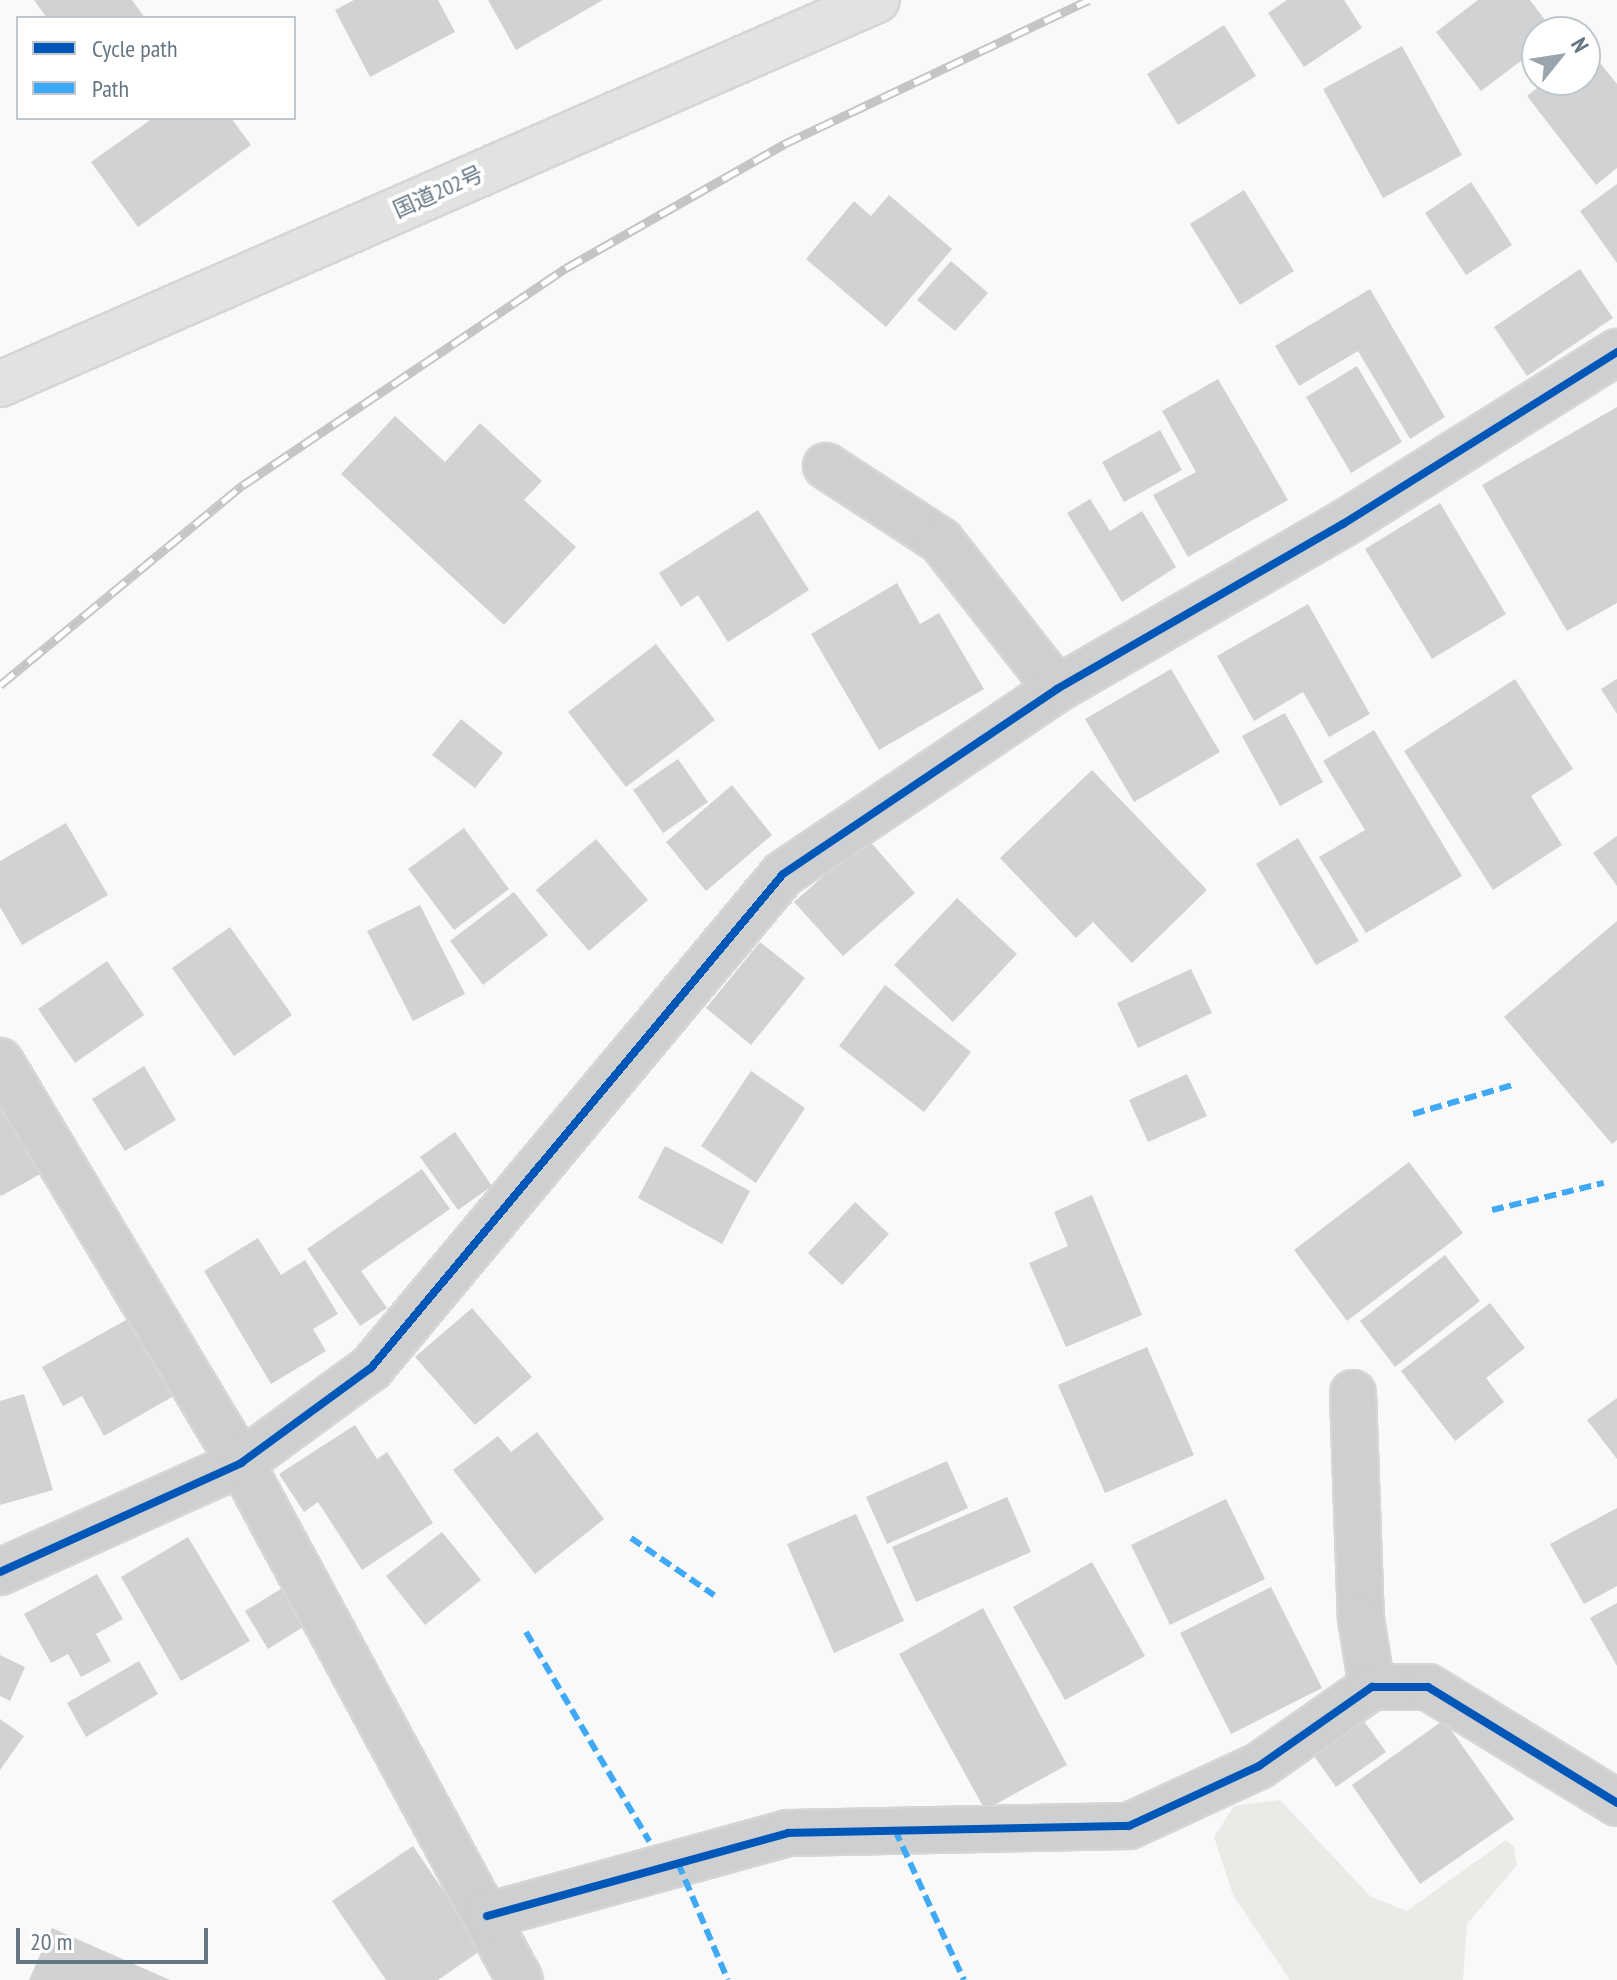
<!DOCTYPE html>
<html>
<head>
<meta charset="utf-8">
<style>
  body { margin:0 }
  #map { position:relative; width:1617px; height:1980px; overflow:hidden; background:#f9f9f9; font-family:"PT Sans Narrow","Noto Sans JP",sans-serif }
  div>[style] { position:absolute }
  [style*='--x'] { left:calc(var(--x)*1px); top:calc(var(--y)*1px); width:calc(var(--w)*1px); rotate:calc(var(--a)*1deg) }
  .green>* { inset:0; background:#e8ebe6 }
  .building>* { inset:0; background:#d0d2d3 }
  .roads { filter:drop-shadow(2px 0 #d5d6d6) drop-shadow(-2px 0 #d5d6d6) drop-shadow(0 2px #d5d6d6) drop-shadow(0 -2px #d5d6d6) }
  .minor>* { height:44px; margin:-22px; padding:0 22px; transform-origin:22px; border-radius:22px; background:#cecfd0 }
  .highway>* { height:44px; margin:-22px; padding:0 22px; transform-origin:22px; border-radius:22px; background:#e1e2e2 }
  .rail>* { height:9px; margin-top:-4.5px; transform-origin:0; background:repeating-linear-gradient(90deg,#fff 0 18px,#c3c5c6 0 36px); box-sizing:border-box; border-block:2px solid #c3c5c6 }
  .quiet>* { height:6px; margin-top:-3px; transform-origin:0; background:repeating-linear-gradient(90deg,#3fa9f5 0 12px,transparent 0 18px) }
  .cycleway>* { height:8px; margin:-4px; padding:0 4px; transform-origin:4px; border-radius:4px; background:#0057b8 }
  span { translate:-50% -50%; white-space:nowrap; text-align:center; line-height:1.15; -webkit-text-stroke:8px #fff; paint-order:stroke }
  .street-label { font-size:22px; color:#657683 }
  .legend { position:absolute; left:16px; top:16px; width:280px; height:104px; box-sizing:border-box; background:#fff; border:2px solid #c1c8cd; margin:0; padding:10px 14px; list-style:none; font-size:24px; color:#657683 }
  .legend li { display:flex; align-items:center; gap:16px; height:40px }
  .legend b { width:40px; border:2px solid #c1c8cd }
  .north { position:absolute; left:1521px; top:16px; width:80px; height:80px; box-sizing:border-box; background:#fff; border:2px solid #c1c8cd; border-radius:50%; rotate:60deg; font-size:22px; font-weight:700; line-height:32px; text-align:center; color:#657683 }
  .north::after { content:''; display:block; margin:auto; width:28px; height:36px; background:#99a4ac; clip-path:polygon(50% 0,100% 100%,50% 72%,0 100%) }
  .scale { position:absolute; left:16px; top:1928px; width:192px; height:36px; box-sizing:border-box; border:4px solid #657683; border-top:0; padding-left:10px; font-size:24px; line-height:28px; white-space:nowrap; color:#657683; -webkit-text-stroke:6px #fff; paint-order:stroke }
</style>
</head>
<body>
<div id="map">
  <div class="green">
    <div style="clip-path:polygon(1280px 1800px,1371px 1897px,1407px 1911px,1506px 1840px,1514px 1847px,1517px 1865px,1467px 1924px,1463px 1980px,1290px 1980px,1233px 1895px,1214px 1837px,1234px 1806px)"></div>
  </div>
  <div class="building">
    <div style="clip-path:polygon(34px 0,132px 0,145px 18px,47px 18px)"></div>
    <div style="clip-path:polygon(354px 0,438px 0,455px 32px,370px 77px,335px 10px)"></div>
    <div style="clip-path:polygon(488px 0,603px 0,516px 50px)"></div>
    <div style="clip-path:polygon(1287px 0,1344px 0,1362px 28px,1304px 67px,1268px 13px)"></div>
    <div style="clip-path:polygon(1478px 0,1530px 0,1554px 32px,1537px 32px,1537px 49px,1481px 91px,1436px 32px)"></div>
    <div style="clip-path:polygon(1224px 25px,1256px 76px,1178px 125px,1147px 74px)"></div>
    <div style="clip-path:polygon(1402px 46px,1462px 155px,1383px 198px,1323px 89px)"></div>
    <div style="clip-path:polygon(1588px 48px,1617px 84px,1617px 168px,1596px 185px,1527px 96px,1547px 80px,1585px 80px)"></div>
    <div style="clip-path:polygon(153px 118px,231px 118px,251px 145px,138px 227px,91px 162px)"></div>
    <div style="clip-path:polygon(1471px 182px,1512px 245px,1466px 275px,1425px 213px)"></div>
    <div style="clip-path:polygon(1617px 184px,1617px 263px,1580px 211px)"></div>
    <div style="clip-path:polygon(1244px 190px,1294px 271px,1240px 305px,1190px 224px)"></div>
    <div style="clip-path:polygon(889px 195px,952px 249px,886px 327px,806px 259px,854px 201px,871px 216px)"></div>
    <div style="clip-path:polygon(951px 261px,988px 293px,955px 331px,917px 300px)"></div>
    <div style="clip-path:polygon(1580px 269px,1613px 318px,1527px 376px,1494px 327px)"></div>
    <div style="clip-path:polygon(1370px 289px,1445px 417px,1410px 439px,1358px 351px,1299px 386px,1275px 346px)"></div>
    <div style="clip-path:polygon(1357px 366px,1402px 442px,1351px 473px,1306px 397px)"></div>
    <div style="clip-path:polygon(1218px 379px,1288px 500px,1188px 557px,1153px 495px,1196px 472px,1162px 411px)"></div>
    <div style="clip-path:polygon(1617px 407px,1617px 603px,1567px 631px,1482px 485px)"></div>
    <div style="clip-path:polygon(395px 416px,445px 462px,480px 423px,542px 481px,524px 500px,576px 547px,504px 625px,341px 474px)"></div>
    <div style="clip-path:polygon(1160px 430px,1182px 470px,1124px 502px,1102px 462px)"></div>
    <div style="clip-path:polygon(1090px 499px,1110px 531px,1142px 511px,1176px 567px,1122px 602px,1067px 513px)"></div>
    <div style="clip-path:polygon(1440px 503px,1506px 614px,1432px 659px,1365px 549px)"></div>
    <div style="clip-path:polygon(758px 510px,809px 590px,728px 642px,698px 595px,681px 607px,659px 573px)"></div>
    <div style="clip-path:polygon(897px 583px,920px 624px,939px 613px,984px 689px,879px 750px,811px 634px)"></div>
    <div style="clip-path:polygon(1308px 604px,1370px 714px,1329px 737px,1303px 692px,1254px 721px,1217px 656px)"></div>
    <div style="clip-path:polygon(656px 644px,715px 720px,626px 787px,568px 712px)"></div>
    <div style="clip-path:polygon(1171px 669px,1220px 752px,1134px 802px,1085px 719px)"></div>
    <div style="clip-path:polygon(1515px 679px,1573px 769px,1531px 796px,1562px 845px,1493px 890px,1404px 751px)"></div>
    <div style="clip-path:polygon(1617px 679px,1617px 714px,1601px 689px)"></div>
    <div style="clip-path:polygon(1285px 713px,1323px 782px,1280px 806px,1242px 736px)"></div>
    <div style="clip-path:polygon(461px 719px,503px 753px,475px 788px,432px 755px)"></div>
    <div style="clip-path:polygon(1374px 730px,1462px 876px,1366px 933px,1319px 857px,1365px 830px,1323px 761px)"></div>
    <div style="clip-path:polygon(678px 759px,708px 802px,663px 833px,633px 790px)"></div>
    <div style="clip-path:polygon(1092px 770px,1207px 890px,1132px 963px,1093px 922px,1076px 938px,1000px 858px)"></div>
    <div style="clip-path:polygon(732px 785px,772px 835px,706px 891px,666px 842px)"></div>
    <div style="clip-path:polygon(66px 823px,108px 895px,22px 945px,0 907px,0 861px)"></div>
    <div style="clip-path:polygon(464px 828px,509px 889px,454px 930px,408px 869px)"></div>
    <div style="clip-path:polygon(1617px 836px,1617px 886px,1593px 853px)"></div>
    <div style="clip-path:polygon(867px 838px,915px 893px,843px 956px,794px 902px)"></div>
    <div style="clip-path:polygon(1298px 838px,1359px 941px,1316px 965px,1256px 864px)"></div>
    <div style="clip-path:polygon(596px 839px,648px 900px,589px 951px,536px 890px)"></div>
    <div style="clip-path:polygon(514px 892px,548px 935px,483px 985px,450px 941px)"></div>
    <div style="clip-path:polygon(957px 898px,1017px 954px,953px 1022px,894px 965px)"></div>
    <div style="clip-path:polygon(420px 905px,465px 994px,413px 1021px,367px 931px)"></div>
    <div style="clip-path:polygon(1617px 921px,1617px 1140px,1612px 1144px,1504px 1017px)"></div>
    <div style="clip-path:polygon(230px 927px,292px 1015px,234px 1056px,172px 968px)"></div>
    <div style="clip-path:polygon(760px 942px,805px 978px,751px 1045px,706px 1008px)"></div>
    <div style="clip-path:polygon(107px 961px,144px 1015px,75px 1063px,38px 1009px)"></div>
    <div style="clip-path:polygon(1191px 969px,1212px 1013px,1138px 1048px,1117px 1003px)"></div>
    <div style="clip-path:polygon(885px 985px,971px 1052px,924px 1112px,839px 1046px)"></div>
    <div style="clip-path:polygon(144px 1066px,176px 1120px,125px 1151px,92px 1099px)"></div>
    <div style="clip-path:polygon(751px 1071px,805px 1108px,756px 1183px,701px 1146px)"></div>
    <div style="clip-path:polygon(1187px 1074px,1207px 1116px,1148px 1142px,1129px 1100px)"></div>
    <div style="clip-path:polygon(0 1089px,44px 1172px,1px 1196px,0 1194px)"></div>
    <div style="clip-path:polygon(455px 1132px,492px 1186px,458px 1210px,420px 1157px)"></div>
    <div style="clip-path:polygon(665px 1146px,750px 1191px,722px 1244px,638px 1198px)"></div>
    <div style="clip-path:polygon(1409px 1162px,1463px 1233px,1347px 1321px,1294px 1250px)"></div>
    <div style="clip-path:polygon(422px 1169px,450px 1209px,361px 1271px,387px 1308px,360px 1326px,307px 1249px)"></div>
    <div style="clip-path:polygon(1092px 1195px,1142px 1315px,1066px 1347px,1029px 1263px,1068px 1246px,1054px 1212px)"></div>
    <div style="clip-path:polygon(855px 1202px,889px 1234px,842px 1285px,808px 1253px)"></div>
    <div style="clip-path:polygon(258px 1238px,281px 1275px,305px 1260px,338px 1314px,313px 1329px,326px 1351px,271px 1384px,204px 1271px)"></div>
    <div style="clip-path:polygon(1445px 1255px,1480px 1301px,1395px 1367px,1360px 1321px)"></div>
    <div style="clip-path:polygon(1490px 1303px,1525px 1348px,1486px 1378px,1504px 1402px,1455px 1441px,1401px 1371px)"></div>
    <div style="clip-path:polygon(472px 1308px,532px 1377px,475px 1425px,415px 1357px)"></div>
    <div style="clip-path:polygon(135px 1315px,179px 1393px,104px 1436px,82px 1396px,63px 1406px,42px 1367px)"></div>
    <div style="clip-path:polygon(1147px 1347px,1194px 1455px,1105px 1493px,1058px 1385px)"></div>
    <div style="clip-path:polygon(24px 1394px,53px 1490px,0 1505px,0 1401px)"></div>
    <div style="clip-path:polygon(1617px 1398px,1617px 1459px,1587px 1420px)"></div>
    <div style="clip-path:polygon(355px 1425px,377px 1459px,387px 1452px,433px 1523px,362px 1570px,318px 1502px,304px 1512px,279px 1474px)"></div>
    <div style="clip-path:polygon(537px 1432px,604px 1519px,535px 1574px,453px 1470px,498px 1436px,511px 1452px)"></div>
    <div style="clip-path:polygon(947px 1461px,968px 1508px,887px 1544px,866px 1497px)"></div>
    <div style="clip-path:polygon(1007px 1497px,1031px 1552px,916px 1602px,892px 1547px)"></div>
    <div style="clip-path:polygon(1226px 1499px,1265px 1579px,1170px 1625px,1131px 1545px)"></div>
    <div style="clip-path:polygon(1617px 1508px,1617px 1586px,1584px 1604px,1550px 1544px)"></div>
    <div style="clip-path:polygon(856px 1514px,904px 1621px,834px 1653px,787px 1544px)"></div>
    <div style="clip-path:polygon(442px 1532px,481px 1580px,425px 1625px,386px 1576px)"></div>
    <div style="clip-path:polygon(188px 1537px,250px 1641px,181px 1681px,121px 1577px)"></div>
    <div style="clip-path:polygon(1092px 1562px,1145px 1656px,1065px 1700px,1013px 1607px)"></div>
    <div style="clip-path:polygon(97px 1574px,123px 1619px,96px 1634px,111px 1661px,81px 1677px,68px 1654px,51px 1663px,24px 1614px)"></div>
    <div style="clip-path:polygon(292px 1582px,316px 1619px,268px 1649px,245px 1611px)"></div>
    <div style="clip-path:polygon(1271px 1587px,1322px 1688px,1231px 1734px,1180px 1633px)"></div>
    <div style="clip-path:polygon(1617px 1603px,1617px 1666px,1590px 1618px)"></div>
    <div style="clip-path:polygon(983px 1608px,1067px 1765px,985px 1810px,899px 1654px)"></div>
    <div style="clip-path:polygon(0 1655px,25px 1667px,10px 1701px,0 1696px)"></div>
    <div style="clip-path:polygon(139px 1661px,158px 1694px,86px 1737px,67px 1703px)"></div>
    <div style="clip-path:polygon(0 1719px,24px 1736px,0 1770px)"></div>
    <div style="clip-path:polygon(1444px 1720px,1514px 1819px,1420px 1884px,1352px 1785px)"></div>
    <div style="clip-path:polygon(1364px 1721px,1386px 1752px,1336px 1787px,1314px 1756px)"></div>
    <div style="clip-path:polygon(413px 1846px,483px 1949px,438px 1980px,386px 1980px,332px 1901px)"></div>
    <div style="clip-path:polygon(52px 1928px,170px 1980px,29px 1980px)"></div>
  </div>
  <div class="roads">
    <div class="minor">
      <div style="--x:826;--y:466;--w:137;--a:33.1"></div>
      <div style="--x:941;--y:541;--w:188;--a:51.9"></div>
      <div style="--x:0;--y:1061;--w:469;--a:59.1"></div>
      <div style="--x:241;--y:1463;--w:587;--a:61.65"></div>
      <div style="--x:1353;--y:1393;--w:226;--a:88"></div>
      <div style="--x:1361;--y:1619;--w:69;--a:80.8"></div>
      <div style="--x:0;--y:1572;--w:265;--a:-24.3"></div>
      <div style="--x:241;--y:1463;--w:161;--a:-36.2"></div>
      <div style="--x:371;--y:1368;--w:643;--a:-50.17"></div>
      <div style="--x:783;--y:874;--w:331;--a:-34"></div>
      <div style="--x:1057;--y:689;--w:330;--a:-30"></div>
      <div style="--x:1343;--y:524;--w:324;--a:-32.1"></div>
      <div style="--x:487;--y:1916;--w:312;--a:-15.4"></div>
      <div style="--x:788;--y:1833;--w:341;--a:-1.2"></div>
      <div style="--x:1129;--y:1826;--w:143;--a:-24.8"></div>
      <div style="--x:1259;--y:1766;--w:138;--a:-35"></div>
      <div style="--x:1372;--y:1687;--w:56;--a:0"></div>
      <div style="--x:1428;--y:1687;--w:222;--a:31.5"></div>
    </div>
    <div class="highway">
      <div style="--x:0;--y:384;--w:957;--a:-23.65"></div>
    </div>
  </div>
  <div class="rail">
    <div style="--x:0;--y:685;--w:315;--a:-39.5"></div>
    <div style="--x:243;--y:485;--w:389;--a:-33.9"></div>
    <div style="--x:566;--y:268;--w:251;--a:-29.6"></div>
    <div style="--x:784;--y:144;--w:337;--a:-25.3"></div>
  </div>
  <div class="quiet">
    <div style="--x:1413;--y:1114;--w:104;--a:-16.2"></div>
    <div style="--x:1492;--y:1210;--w:115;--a:-13.6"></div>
    <div style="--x:631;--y:1538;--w:101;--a:34.5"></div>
    <div style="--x:526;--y:1632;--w:243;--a:59.5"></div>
    <div style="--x:895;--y:1830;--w:165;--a:65.3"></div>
    <div style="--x:678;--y:1863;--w:127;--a:66.9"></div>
  </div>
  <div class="cycleway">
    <div style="--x:0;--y:1572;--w:265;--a:-24.3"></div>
    <div style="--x:241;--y:1463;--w:161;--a:-36.2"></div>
    <div style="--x:371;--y:1368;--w:643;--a:-50.17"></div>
    <div style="--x:783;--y:874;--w:331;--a:-34"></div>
    <div style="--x:1057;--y:689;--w:330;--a:-30"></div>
    <div style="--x:1343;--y:524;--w:324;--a:-32.1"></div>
    <div style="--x:487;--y:1916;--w:312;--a:-15.4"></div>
    <div style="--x:788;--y:1833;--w:341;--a:-1.2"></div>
    <div style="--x:1129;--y:1826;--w:143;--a:-24.8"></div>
    <div style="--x:1259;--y:1766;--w:138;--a:-35"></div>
    <div style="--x:1372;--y:1687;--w:56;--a:0"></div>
    <div style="--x:1428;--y:1687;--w:222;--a:31.5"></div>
  </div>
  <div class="street-label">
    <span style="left:438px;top:192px;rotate:-24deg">国道202号</span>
  </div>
  <ul class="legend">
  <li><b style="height:10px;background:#0057b8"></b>Cycle path</li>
  <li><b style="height:10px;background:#3fa9f5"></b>Path</li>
  </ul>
  <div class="north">N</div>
  <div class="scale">20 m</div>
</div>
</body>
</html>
